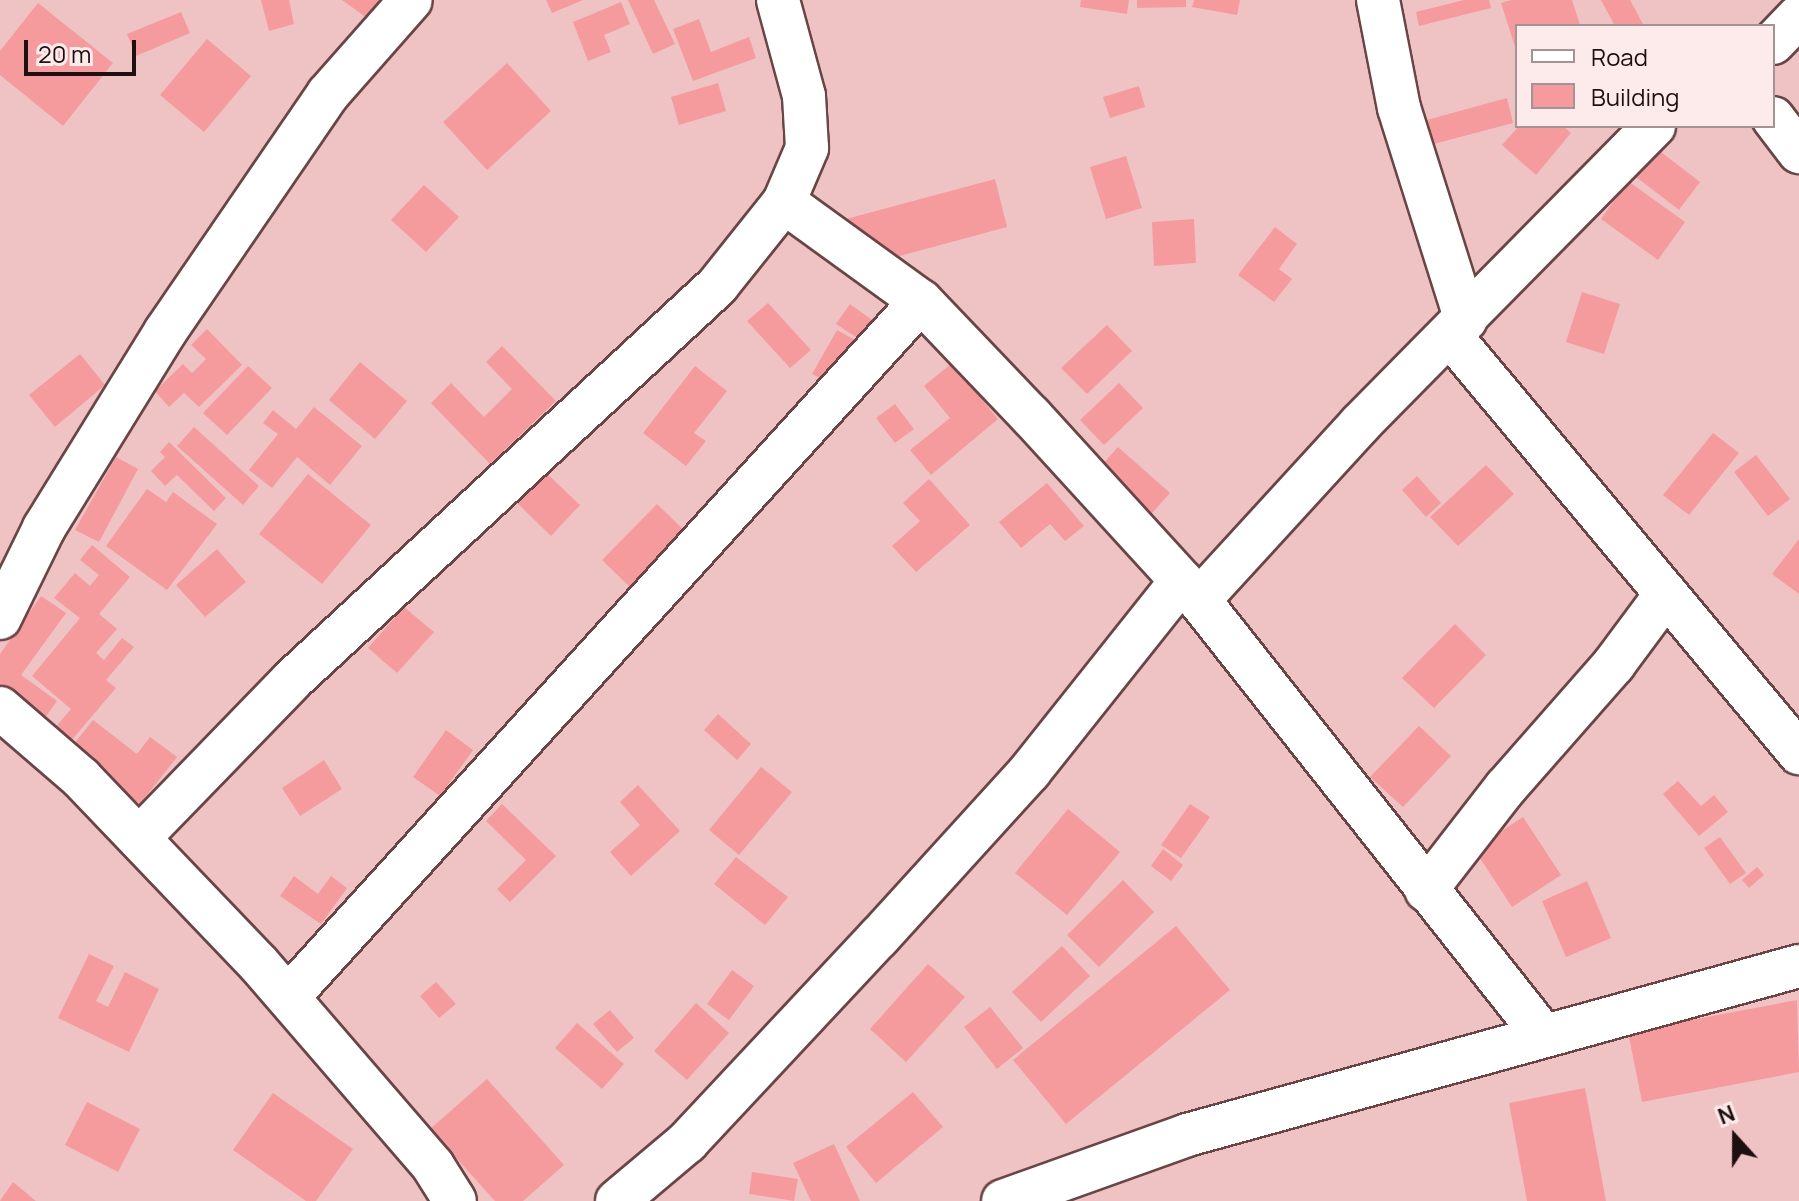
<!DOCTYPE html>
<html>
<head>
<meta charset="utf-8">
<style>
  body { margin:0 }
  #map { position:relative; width:1799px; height:1201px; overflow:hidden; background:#efc3c3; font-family:Manrope,sans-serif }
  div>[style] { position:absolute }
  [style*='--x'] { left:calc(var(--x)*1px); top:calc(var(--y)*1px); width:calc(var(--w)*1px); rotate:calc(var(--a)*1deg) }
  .building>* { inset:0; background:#f59b9e }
  .roads { filter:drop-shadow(2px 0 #694546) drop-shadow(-2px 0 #694546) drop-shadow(0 2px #694546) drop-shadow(0 -2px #694546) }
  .street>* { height:42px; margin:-21px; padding:0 21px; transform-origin:21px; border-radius:21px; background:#fff }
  span { translate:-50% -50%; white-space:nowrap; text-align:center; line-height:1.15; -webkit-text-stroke:6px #fdebeb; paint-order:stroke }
  .legend { position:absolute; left:1515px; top:24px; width:260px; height:104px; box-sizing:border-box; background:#fdebeb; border:2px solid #a49393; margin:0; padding:10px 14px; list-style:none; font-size:24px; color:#1e1010 }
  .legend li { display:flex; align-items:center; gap:16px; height:40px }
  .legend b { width:40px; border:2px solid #a49393 }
  .north { position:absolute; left:1695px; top:1097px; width:80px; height:80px; -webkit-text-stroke:6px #fdebeb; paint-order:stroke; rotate:339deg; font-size:22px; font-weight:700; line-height:32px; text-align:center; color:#1e1010 }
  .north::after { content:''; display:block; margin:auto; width:28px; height:36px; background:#1e1010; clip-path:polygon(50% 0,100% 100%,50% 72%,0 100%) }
  .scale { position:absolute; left:24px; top:40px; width:112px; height:36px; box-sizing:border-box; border:4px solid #1e1010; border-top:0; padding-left:10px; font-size:24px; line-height:28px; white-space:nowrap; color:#1e1010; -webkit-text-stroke:6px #fdebeb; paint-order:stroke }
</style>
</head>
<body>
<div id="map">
  <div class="building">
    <div style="clip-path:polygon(261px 0,289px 0,294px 24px,269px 31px)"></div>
    <div style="clip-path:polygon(342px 0,380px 0,367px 18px)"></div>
    <div style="clip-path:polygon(546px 0,583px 0,552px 13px)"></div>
    <div style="clip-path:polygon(628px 0,654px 0,675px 44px,653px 54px)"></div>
    <div style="clip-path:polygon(1081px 0,1129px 0,1127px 14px,1080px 7px)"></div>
    <div style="clip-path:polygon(1137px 0,1186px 0,1186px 7px,1137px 8px)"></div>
    <div style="clip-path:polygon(1194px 0,1240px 0,1237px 15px,1192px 7px)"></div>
    <div style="clip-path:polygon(1464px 0,1489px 0,1491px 8px,1419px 26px,1416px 12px)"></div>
    <div style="clip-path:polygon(1511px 0,1572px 0,1580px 25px,1517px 26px,1516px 50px,1501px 3px)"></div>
    <div style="clip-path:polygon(1601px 0,1630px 0,1644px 26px,1615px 26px)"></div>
    <div style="clip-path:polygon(621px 2px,630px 24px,604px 35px,611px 52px,588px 61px,573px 22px)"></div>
    <div style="clip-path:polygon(38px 3px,113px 63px,63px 126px,0 75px,0 51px)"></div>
    <div style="clip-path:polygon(181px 12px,190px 33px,136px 56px,127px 34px)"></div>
    <div style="clip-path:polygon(699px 19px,711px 52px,749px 37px,756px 58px,693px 81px,673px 29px)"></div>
    <div style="clip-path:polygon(207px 39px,251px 76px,204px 132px,160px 95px)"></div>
    <div style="clip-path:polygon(507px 63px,551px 111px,487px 170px,443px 122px)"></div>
    <div style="clip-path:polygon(718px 83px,726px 111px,679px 125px,671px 97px)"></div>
    <div style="clip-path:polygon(1139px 86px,1145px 107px,1110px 118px,1103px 97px)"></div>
    <div style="clip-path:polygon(1507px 98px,1513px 123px,1430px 145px,1423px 121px)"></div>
    <div style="clip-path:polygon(1519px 126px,1563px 126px,1571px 133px,1536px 175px,1502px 145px)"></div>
    <div style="clip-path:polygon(1653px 146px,1700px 182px,1679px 210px,1631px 173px)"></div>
    <div style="clip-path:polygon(1126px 156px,1142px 208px,1106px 219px,1090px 167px)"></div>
    <div style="clip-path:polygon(995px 179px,1007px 227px,859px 267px,846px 219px)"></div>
    <div style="clip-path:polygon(1628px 181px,1685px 222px,1658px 260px,1601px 219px)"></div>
    <div style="clip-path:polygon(424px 185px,459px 217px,426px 252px,391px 220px)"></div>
    <div style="clip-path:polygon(1194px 219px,1196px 263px,1154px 266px,1152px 222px)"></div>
    <div style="clip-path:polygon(1275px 227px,1297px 244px,1279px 269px,1292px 279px,1274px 302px,1238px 275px)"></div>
    <div style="clip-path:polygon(1582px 292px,1620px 304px,1604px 354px,1566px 342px)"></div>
    <div style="clip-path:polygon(768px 303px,811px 350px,790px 368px,747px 321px)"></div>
    <div style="clip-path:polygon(850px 304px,872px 320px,859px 339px,836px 324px)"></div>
    <div style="clip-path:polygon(1107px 325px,1132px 351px,1087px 394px,1061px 368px)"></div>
    <div style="clip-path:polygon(207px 329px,242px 365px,199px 407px,184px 393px,169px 407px,155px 391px,183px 364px,192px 373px,206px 359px,191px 345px)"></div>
    <div style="clip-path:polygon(837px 330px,855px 340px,830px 383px,812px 374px)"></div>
    <div style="clip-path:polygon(502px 346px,556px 401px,490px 464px,431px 403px,451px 383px,484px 417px,512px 389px,486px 362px)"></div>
    <div style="clip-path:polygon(80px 354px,105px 385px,55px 427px,29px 395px)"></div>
    <div style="clip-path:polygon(360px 362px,407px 401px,375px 439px,329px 400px)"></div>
    <div style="clip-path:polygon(952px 363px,998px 419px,931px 475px,910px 450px,950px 418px,924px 386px)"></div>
    <div style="clip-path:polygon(248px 366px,272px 388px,227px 435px,203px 413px)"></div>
    <div style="clip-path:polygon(695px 366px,727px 391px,694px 433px,706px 441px,686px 466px,643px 433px)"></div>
    <div style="clip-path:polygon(1119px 383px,1143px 408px,1104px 445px,1080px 420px)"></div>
    <div style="clip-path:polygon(895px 404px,914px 429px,895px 443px,876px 418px)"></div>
    <div style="clip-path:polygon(314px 407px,362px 446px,330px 485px,297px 457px,272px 488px,249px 470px,278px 434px,263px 423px,273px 410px,296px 429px)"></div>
    <div style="clip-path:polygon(194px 427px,259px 486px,243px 505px,177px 446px)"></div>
    <div style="clip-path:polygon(1713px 433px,1739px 453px,1689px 515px,1663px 495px)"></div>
    <div style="clip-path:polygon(169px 442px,226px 498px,214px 511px,177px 475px,165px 486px,151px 471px,165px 457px,160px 452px)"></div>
    <div style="clip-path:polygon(1118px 447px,1170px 493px,1144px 522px,1092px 476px)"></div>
    <div style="clip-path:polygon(1756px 455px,1790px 499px,1768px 516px,1734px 472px)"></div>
    <div style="clip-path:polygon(116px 457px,138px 469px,99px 542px,75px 530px)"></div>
    <div style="clip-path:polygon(1486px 465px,1514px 494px,1458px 546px,1430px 517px)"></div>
    <div style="clip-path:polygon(541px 468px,580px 505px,551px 536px,512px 498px)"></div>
    <div style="clip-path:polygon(308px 474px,371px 525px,322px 584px,259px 534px)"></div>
    <div style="clip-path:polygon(1417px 476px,1441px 503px,1426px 517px,1402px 490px)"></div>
    <div style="clip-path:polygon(929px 479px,970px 525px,916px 572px,892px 546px,920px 521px,903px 503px)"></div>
    <div style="clip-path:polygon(1047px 483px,1084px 526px,1065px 541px,1050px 524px,1021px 548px,999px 522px)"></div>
    <div style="clip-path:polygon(147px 489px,166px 502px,173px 492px,217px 524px,167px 590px,106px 546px)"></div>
    <div style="clip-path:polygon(657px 504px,688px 534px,633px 590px,602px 560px)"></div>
    <div style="clip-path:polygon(1799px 539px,1799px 594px,1772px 574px)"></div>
    <div style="clip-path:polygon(92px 545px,130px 577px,99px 614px,117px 629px,96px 653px,104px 660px,122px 638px,134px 647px,106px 680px,116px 688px,70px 742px,54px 729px,71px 709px,32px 676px,80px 618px,54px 598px,75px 573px,90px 586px,99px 575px,80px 560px)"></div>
    <div style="clip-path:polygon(217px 549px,246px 582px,205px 617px,176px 585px)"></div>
    <div style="clip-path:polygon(41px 596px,66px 613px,21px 675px,57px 701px,42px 722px,0 692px,0 654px)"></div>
    <div style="clip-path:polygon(404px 607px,434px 632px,397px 673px,368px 648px)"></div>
    <div style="clip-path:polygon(1455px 624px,1486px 655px,1434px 708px,1402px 678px)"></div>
    <div style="clip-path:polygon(718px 714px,751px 744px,737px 760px,704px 730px)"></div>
    <div style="clip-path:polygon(93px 720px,137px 754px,150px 737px,177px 757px,140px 804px,69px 750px)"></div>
    <div style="clip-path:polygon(1419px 726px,1451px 756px,1403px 807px,1370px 777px)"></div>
    <div style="clip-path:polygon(446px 730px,473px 750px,440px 796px,413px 777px)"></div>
    <div style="clip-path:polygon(324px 760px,342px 789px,300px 816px,282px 788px)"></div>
    <div style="clip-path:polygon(761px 767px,792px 792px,739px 855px,709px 830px)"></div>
    <div style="clip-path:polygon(1678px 781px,1701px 806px,1714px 795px,1728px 812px,1699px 836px,1663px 794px)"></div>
    <div style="clip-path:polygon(638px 785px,680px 831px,631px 876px,610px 852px,640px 825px,620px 802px)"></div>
    <div style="clip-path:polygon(502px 804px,556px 856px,510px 902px,497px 889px,526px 860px,486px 821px)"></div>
    <div style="clip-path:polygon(1190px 804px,1210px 817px,1181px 858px,1161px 845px)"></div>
    <div style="clip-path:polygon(1068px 809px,1120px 852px,1067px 915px,1015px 873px)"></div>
    <div style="clip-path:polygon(1523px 817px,1561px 875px,1512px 907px,1474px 849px)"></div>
    <div style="clip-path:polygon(1720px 837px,1746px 873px,1730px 884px,1704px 848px)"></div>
    <div style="clip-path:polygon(1163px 849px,1183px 865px,1171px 881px,1151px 866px)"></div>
    <div style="clip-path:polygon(736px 857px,788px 897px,765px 925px,714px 884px)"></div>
    <div style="clip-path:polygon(1757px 867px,1764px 875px,1749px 888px,1742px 880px)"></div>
    <div style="clip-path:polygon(294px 876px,318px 894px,331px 876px,347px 888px,321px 924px,280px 896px)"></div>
    <div style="clip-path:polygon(1123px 880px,1154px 912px,1099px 967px,1067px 935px)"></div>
    <div style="clip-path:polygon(1587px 881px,1611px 938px,1566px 957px,1542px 901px)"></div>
    <div style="clip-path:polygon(1176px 926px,1230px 990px,1066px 1124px,1013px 1060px)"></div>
    <div style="clip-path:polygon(1062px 946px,1090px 976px,1041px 1022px,1012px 992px)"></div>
    <div style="clip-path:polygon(89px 954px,114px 966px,96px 1001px,108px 1007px,125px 972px,159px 989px,129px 1052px,58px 1018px)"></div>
    <div style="clip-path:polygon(928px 964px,965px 997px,906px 1062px,870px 1029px)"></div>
    <div style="clip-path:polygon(732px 970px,754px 986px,729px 1020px,707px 1004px)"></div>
    <div style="clip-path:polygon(436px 982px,456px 1004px,439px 1018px,420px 996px)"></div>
    <div style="clip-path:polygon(1797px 1000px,1799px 1072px,1642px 1102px,1628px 1032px)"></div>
    <div style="clip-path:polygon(696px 1003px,729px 1033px,687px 1080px,654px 1051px)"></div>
    <div style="clip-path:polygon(990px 1007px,1023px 1048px,997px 1069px,964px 1027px)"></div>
    <div style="clip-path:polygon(610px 1010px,634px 1038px,617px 1052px,593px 1024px)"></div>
    <div style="clip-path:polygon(577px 1023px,624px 1064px,602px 1089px,555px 1048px)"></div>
    <div style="clip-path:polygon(487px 1079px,564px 1165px,523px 1201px,495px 1201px,430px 1129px)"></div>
    <div style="clip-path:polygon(1585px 1088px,1606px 1201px,1527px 1201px,1509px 1103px)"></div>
    <div style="clip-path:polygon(913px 1092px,943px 1127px,876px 1183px,846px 1147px)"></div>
    <div style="clip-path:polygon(273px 1093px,353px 1149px,316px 1201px,306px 1201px,233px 1150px)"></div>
    <div style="clip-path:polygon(87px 1102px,140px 1129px,118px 1172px,65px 1145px)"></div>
    <div style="clip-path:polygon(834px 1144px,860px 1201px,811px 1201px,793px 1163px)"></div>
    <div style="clip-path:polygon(752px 1172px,798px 1179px,794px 1201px,749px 1194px)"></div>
    <div style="clip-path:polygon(13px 1182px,36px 1201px,0 1201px)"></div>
  </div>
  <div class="roads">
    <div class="street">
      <div style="--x:1378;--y:0;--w:110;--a:79"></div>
      <div style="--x:1399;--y:108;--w:222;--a:72.5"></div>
      <div style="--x:1773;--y:43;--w:37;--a:-46"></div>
      <div style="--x:1773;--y:118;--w:43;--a:52.6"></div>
      <div style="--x:784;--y:202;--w:169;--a:35.9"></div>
      <div style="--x:921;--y:301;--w:159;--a:46.3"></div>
      <div style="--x:1031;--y:416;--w:249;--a:47.6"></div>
      <div style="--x:1199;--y:600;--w:555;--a:51.66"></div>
      <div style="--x:1450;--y:335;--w:545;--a:50.14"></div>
      <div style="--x:1199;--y:600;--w:239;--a:-47.5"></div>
      <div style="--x:1360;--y:424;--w:419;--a:-45.4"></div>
      <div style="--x:0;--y:618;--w:100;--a:-63.9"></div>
      <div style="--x:44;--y:528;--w:230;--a:-58.3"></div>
      <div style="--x:165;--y:332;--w:288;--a:-55.6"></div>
      <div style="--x:328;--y:94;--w:125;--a:-48.6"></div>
      <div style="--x:0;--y:708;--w:107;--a:40.8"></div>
      <div style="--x:81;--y:778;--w:256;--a:46.3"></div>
      <div style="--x:258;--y:963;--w:268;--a:49.2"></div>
      <div style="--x:433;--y:1166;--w:41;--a:57.8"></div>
      <div style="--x:139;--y:838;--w:220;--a:-45.9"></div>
      <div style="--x:292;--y:680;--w:580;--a:-42.83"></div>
      <div style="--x:717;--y:286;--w:107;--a:-51.4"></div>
      <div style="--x:784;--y:202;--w:59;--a:-66.9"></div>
      <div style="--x:807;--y:148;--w:52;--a:-93.3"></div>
      <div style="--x:804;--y:96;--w:99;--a:-105.2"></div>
      <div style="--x:1426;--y:890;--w:130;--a:-52.2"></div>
      <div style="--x:1506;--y:787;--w:164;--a:-48.7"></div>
      <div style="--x:1614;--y:664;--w:87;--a:-53.4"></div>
      <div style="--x:289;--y:996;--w:939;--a:-47.72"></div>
      <div style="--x:617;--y:1201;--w:92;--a:-40.1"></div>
      <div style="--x:687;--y:1142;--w:281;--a:-46.9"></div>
      <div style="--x:879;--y:937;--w:224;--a:-47.7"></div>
      <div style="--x:1030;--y:771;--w:243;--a:-51.5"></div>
      <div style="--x:1003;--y:1201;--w:195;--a:-19.7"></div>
      <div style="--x:1187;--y:1135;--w:635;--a:-15.44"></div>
    </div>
  </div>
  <ul class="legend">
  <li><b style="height:10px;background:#fff"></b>Road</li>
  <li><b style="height:22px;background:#f59b9e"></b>Building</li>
  </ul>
  <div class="north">N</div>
  <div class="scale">20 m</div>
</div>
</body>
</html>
